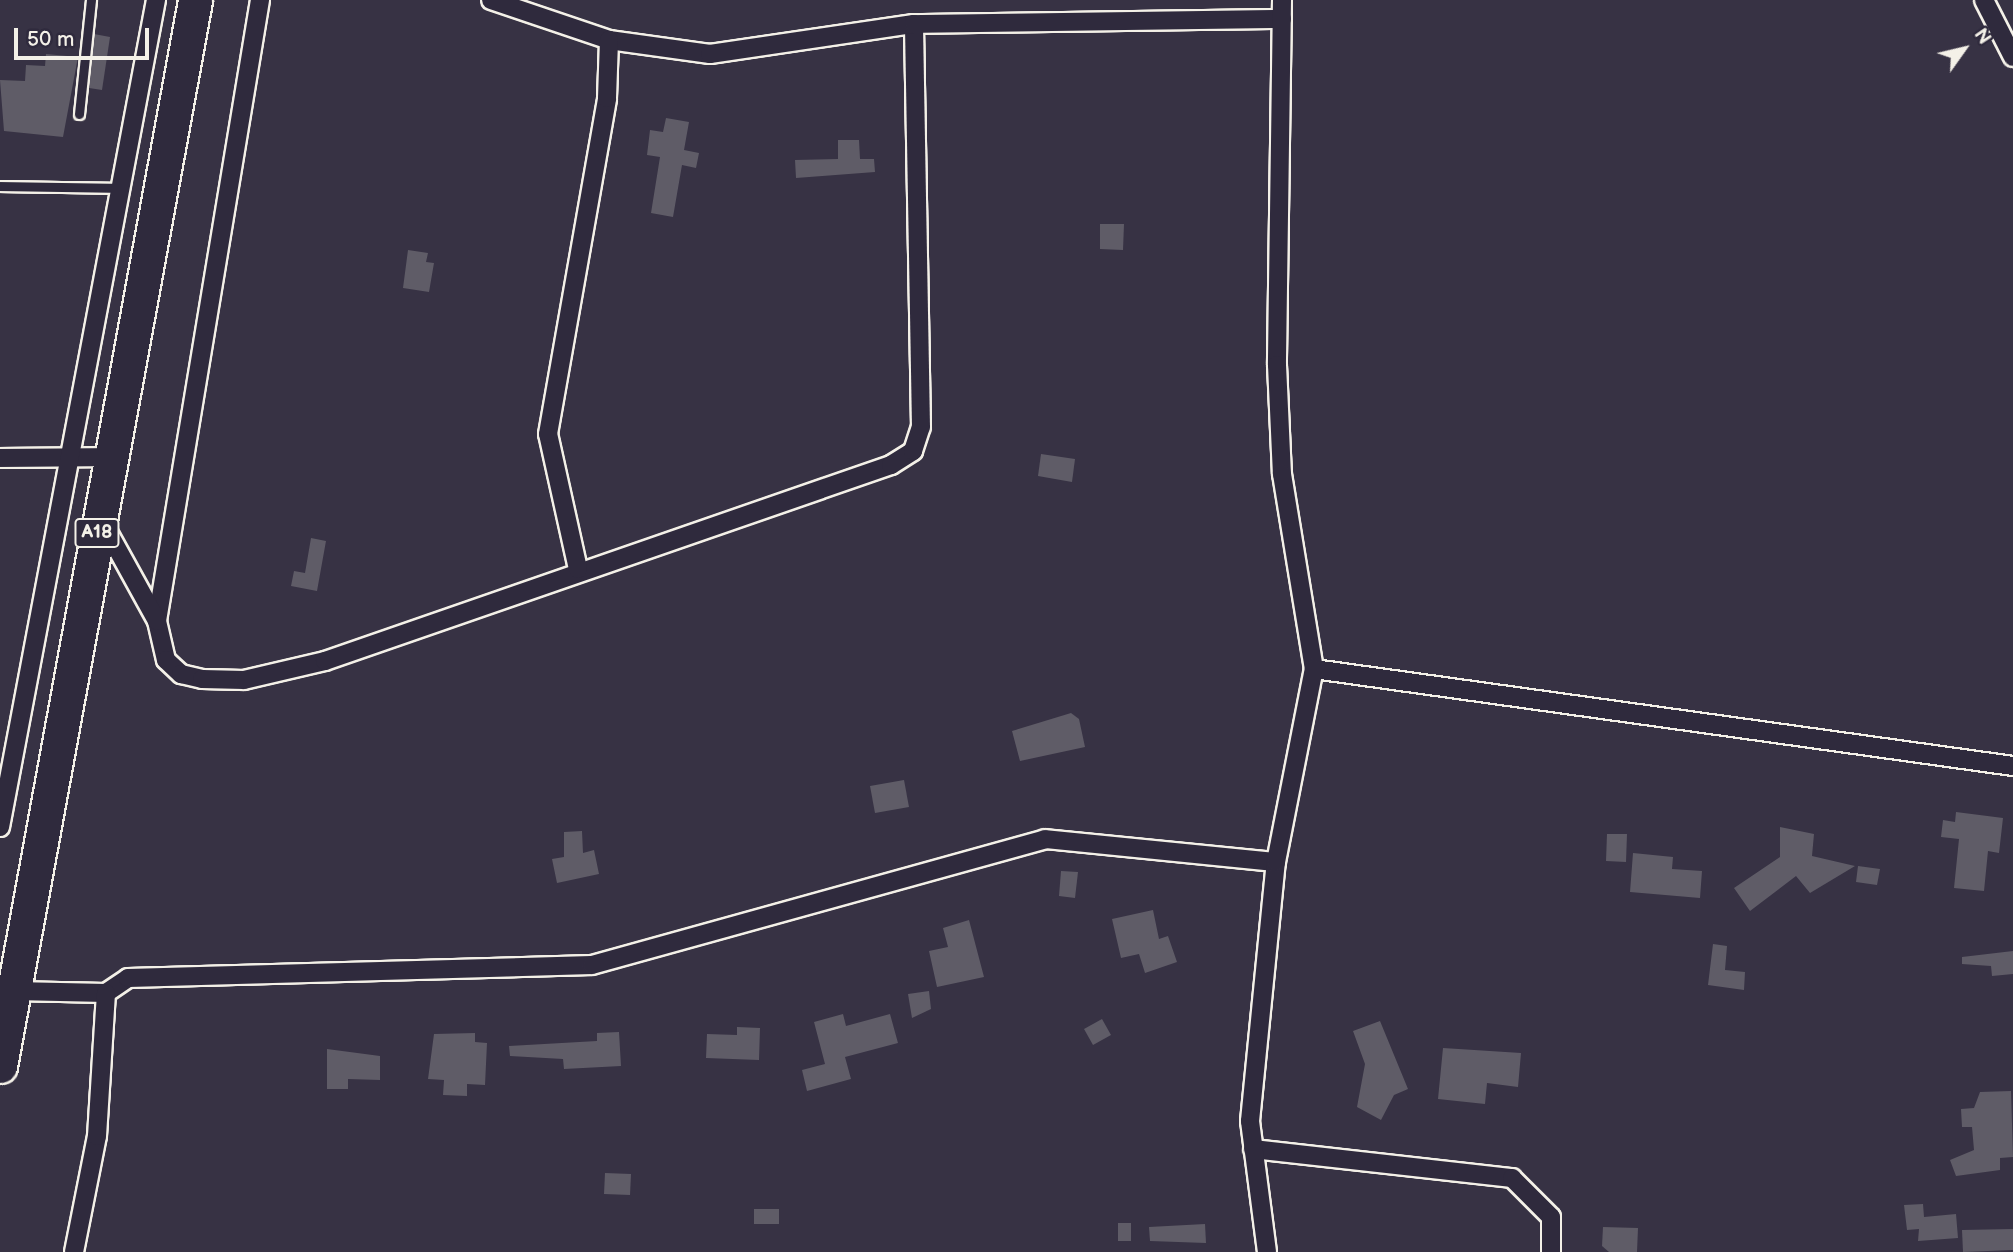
<!DOCTYPE html>
<html>
<head>
<meta charset="utf-8">
<style>
  body { margin:0 }
  #map { position:relative; width:2013px; height:1252px; overflow:hidden; background:#373244; font-family:"Balsamiq Sans",sans-serif }
  div>[style] { position:absolute }
  [style*='--x'] { left:calc(var(--x)*1px); top:calc(var(--y)*1px); width:calc(var(--w)*1px); rotate:calc(var(--a)*1deg) }
  .building>* { inset:0; background:#5f5c67 }
  .roads { filter:drop-shadow(2px 0 #f4f1e8) drop-shadow(-2px 0 #f4f1e8) drop-shadow(0 2px #f4f1e8) drop-shadow(0 -2px #f4f1e8) }
  .lane>* { height:9px; margin:-4.5px; padding:0 4.5px; transform-origin:4.5px; border-radius:4.5px; background:#2f2a3d }
  .street>* { height:18px; margin:-9px; padding:0 9px; transform-origin:9px; border-radius:9px; background:#2f2a3d }
  .highway>* { height:33px; margin:-16.5px; padding:0 16.5px; transform-origin:16.5px; border-radius:16.5px; background:#2f2a3d }
  span { translate:-50% -50%; white-space:nowrap; text-align:center; line-height:1.15; -webkit-text-stroke:6px #2f2a3d; paint-order:stroke }
  .shield-label span { padding:2px 5px; background:#2f2a3d; border:2px solid; border-radius:5px; -webkit-text-stroke-width:0 }
  .shield-label { font-size:19px; color:#f4f1e8; font-weight:700 }
  .north { position:absolute; left:1929px; top:14px; width:70px; height:70px; -webkit-text-stroke:5px #2f2a3d; paint-order:stroke; rotate:56deg; font-size:19px; font-weight:700; line-height:28px; text-align:center; color:#f4f1e8 }
  .north::after { content:''; display:block; margin:auto; width:24px; height:32px; background:#f4f1e8; clip-path:polygon(50% 0,100% 100%,50% 72%,0 100%) }
  .scale { position:absolute; left:14px; top:28px; width:135px; height:32px; box-sizing:border-box; border:4px solid #f4f1e8; border-top:0; padding-left:9px; font-size:21px; line-height:24px; white-space:nowrap; color:#f4f1e8; -webkit-text-stroke:5px #2f2a3d; paint-order:stroke }
</style>
</head>
<body>
<div id="map">
  <div class="building">
    <div style="clip-path:polygon(94px 34px,110px 37px,102px 90px,89px 88px)"></div>
    <div style="clip-path:polygon(46px 54px,78px 57px,63px 137px,4px 131px,0 80px,25px 81px,26px 65px,45px 66px)"></div>
    <div style="clip-path:polygon(666px 118px,689px 122px,684px 150px,699px 153px,696px 168px,682px 165px,673px 217px,651px 213px,660px 157px,647px 155px,650px 130px,663px 132px)"></div>
    <div style="clip-path:polygon(838px 140px,859px 140px,860px 159px,874px 159px,875px 172px,796px 178px,795px 160px,838px 159px)"></div>
    <div style="clip-path:polygon(1100px 224px,1124px 224px,1123px 250px,1100px 249px)"></div>
    <div style="clip-path:polygon(408px 250px,428px 253px,426px 262px,434px 263px,429px 292px,403px 288px)"></div>
    <div style="clip-path:polygon(1041px 454px,1075px 459px,1072px 482px,1038px 476px)"></div>
    <div style="clip-path:polygon(311px 538px,326px 541px,317px 591px,291px 586px,294px 571px,305px 573px)"></div>
    <div style="clip-path:polygon(1071px 713px,1079px 719px,1085px 747px,1020px 761px,1012px 731px)"></div>
    <div style="clip-path:polygon(904px 780px,909px 807px,875px 813px,870px 786px)"></div>
    <div style="clip-path:polygon(1956px 812px,2003px 818px,1999px 853px,1988px 851px,1984px 891px,1954px 888px,1959px 839px,1941px 837px,1943px 820px,1955px 822px)"></div>
    <div style="clip-path:polygon(1780px 827px,1814px 834px,1812px 856px,1855px 866px,1810px 893px,1796px 876px,1750px 911px,1734px 888px,1780px 857px)"></div>
    <div style="clip-path:polygon(582px 831px,583px 853px,594px 850px,599px 874px,557px 883px,552px 859px,564px 857px,564px 832px)"></div>
    <div style="clip-path:polygon(1607px 834px,1627px 834px,1626px 862px,1606px 861px)"></div>
    <div style="clip-path:polygon(1633px 853px,1673px 857px,1672px 869px,1702px 871px,1700px 898px,1630px 892px)"></div>
    <div style="clip-path:polygon(1858px 866px,1880px 869px,1877px 885px,1856px 882px)"></div>
    <div style="clip-path:polygon(1061px 871px,1078px 872px,1075px 898px,1059px 896px)"></div>
    <div style="clip-path:polygon(1153px 910px,1159px 939px,1168px 936px,1177px 962px,1145px 973px,1139px 954px,1121px 958px,1112px 919px)"></div>
    <div style="clip-path:polygon(969px 920px,984px 977px,937px 987px,929px 951px,948px 947px,943px 928px)"></div>
    <div style="clip-path:polygon(1713px 944px,1727px 946px,1725px 970px,1745px 972px,1744px 990px,1708px 985px)"></div>
    <div style="clip-path:polygon(2013px 951px,2013px 974px,1992px 976px,1991px 966px,1962px 964px,1962px 957px)"></div>
    <div style="clip-path:polygon(929px 991px,931px 1009px,912px 1018px,908px 994px)"></div>
    <div style="clip-path:polygon(843px 1014px,846px 1026px,890px 1014px,898px 1043px,845px 1057px,851px 1079px,807px 1091px,802px 1070px,825px 1064px,814px 1022px)"></div>
    <div style="clip-path:polygon(1102px 1019px,1111px 1035px,1093px 1045px,1084px 1029px)"></div>
    <div style="clip-path:polygon(1380px 1021px,1408px 1089px,1394px 1095px,1381px 1120px,1357px 1107px,1365px 1064px,1353px 1031px)"></div>
    <div style="clip-path:polygon(737px 1027px,760px 1028px,759px 1060px,706px 1058px,707px 1034px,737px 1035px)"></div>
    <div style="clip-path:polygon(619px 1032px,621px 1066px,564px 1069px,563px 1059px,510px 1056px,509px 1046px,597px 1041px,597px 1033px)"></div>
    <div style="clip-path:polygon(475px 1033px,475px 1042px,487px 1043px,485px 1085px,467px 1084px,467px 1096px,443px 1095px,444px 1080px,428px 1079px,434px 1034px)"></div>
    <div style="clip-path:polygon(1443px 1048px,1521px 1053px,1518px 1087px,1487px 1083px,1485px 1104px,1438px 1099px)"></div>
    <div style="clip-path:polygon(327px 1049px,380px 1056px,380px 1080px,348px 1079px,348px 1089px,327px 1089px)"></div>
    <div style="clip-path:polygon(2011px 1091px,2013px 1157px,2000px 1158px,2000px 1170px,1956px 1176px,1950px 1160px,1974px 1150px,1972px 1127px,1962px 1127px,1961px 1109px,1974px 1108px,1980px 1092px)"></div>
    <div style="clip-path:polygon(605px 1173px,631px 1174px,630px 1195px,604px 1194px)"></div>
    <div style="clip-path:polygon(1923px 1204px,1924px 1217px,1956px 1214px,1958px 1238px,1918px 1241px,1919px 1229px,1907px 1230px,1904px 1205px)"></div>
    <div style="clip-path:polygon(754px 1209px,779px 1209px,779px 1224px,754px 1224px)"></div>
    <div style="clip-path:polygon(1118px 1223px,1131px 1223px,1131px 1241px,1118px 1241px)"></div>
    <div style="clip-path:polygon(1205px 1224px,1206px 1243px,1150px 1241px,1149px 1227px)"></div>
    <div style="clip-path:polygon(1603px 1227px,1638px 1228px,1637px 1252px,1609px 1252px,1602px 1246px)"></div>
    <div style="clip-path:polygon(2013px 1229px,2013px 1250px,1963px 1252px,1962px 1230px)"></div>
  </div>
  <div class="roads">
    <div class="lane">
      <div style="--x:79;--y:114;--w:115;--a:-84"></div>
      <div style="--x:0;--y:186;--w:121;--a:0.9"></div>
    </div>
    <div class="street">
      <div style="--x:260;--y:0;--w:629;--a:99.42"></div>
      <div style="--x:157;--y:621;--w:40;--a:77"></div>
      <div style="--x:166;--y:660;--w:21;--a:43"></div>
      <div style="--x:181;--y:674;--w:22;--a:13"></div>
      <div style="--x:202;--y:679;--w:42;--a:1.4"></div>
      <div style="--x:244;--y:680;--w:83;--a:-13.2"></div>
      <div style="--x:325;--y:661;--w:599;--a:-19.1"></div>
      <div style="--x:891;--y:465;--w:26;--a:-32"></div>
      <div style="--x:913;--y:451;--w:25;--a:-72"></div>
      <div style="--x:921;--y:427;--w:403;--a:-91"></div>
      <div style="--x:491;--y:0;--w:125;--a:18.7"></div>
      <div style="--x:609;--y:40;--w:102;--a:7.9"></div>
      <div style="--x:710;--y:54;--w:206;--a:-8.4"></div>
      <div style="--x:914;--y:24;--w:368;--a:-0.8"></div>
      <div style="--x:1282;--y:0;--w:365;--a:90.8"></div>
      <div style="--x:1277;--y:365;--w:109;--a:87.4"></div>
      <div style="--x:1282;--y:474;--w:198;--a:80.7"></div>
      <div style="--x:1314;--y:669;--w:706;--a:7.9"></div>
      <div style="--x:1984;--y:0;--w:64;--a:63"></div>
      <div style="--x:0;--y:458;--w:111;--a:-0.5"></div>
      <div style="--x:103;--y:523;--w:112;--a:61.1"></div>
      <div style="--x:578;--y:569;--w:138;--a:-102.5"></div>
      <div style="--x:548;--y:434;--w:341;--a:-80"></div>
      <div style="--x:607;--y:98;--w:58;--a:-88"></div>
      <div style="--x:0;--y:827;--w:842;--a:-79.32"></div>
      <div style="--x:14;--y:991;--w:92;--a:1.2"></div>
      <div style="--x:106;--y:993;--w:27;--a:-34"></div>
      <div style="--x:128;--y:978;--w:464;--a:-1.6"></div>
      <div style="--x:592;--y:965;--w:470;--a:-15.5"></div>
      <div style="--x:1045;--y:839;--w:232;--a:5.7"></div>
      <div style="--x:1253;--y:1149;--w:261;--a:6.4"></div>
      <div style="--x:1512;--y:1178;--w:55;--a:45"></div>
      <div style="--x:1551;--y:1217;--w:35;--a:90"></div>
      <div style="--x:74;--y:1252;--w:118;--a:-78.8"></div>
      <div style="--x:97;--y:1136;--w:143;--a:-86.4"></div>
      <div style="--x:1267;--y:1252;--w:132;--a:-97.4"></div>
      <div style="--x:1250;--y:1121;--w:260;--a:-84.3"></div>
      <div style="--x:1276;--y:862;--w:197;--a:-78.9"></div>
    </div>
    <div class="highway">
      <div style="--x:0;--y:1066;--w:1084;--a:-79.63"></div>
    </div>
  </div>
  <div class="shield-label">
    <span style="left:97px;top:533px">A18</span>
  </div>
  <div class="north">N</div>
  <div class="scale">50 m</div>
</div>
</body>
</html>
